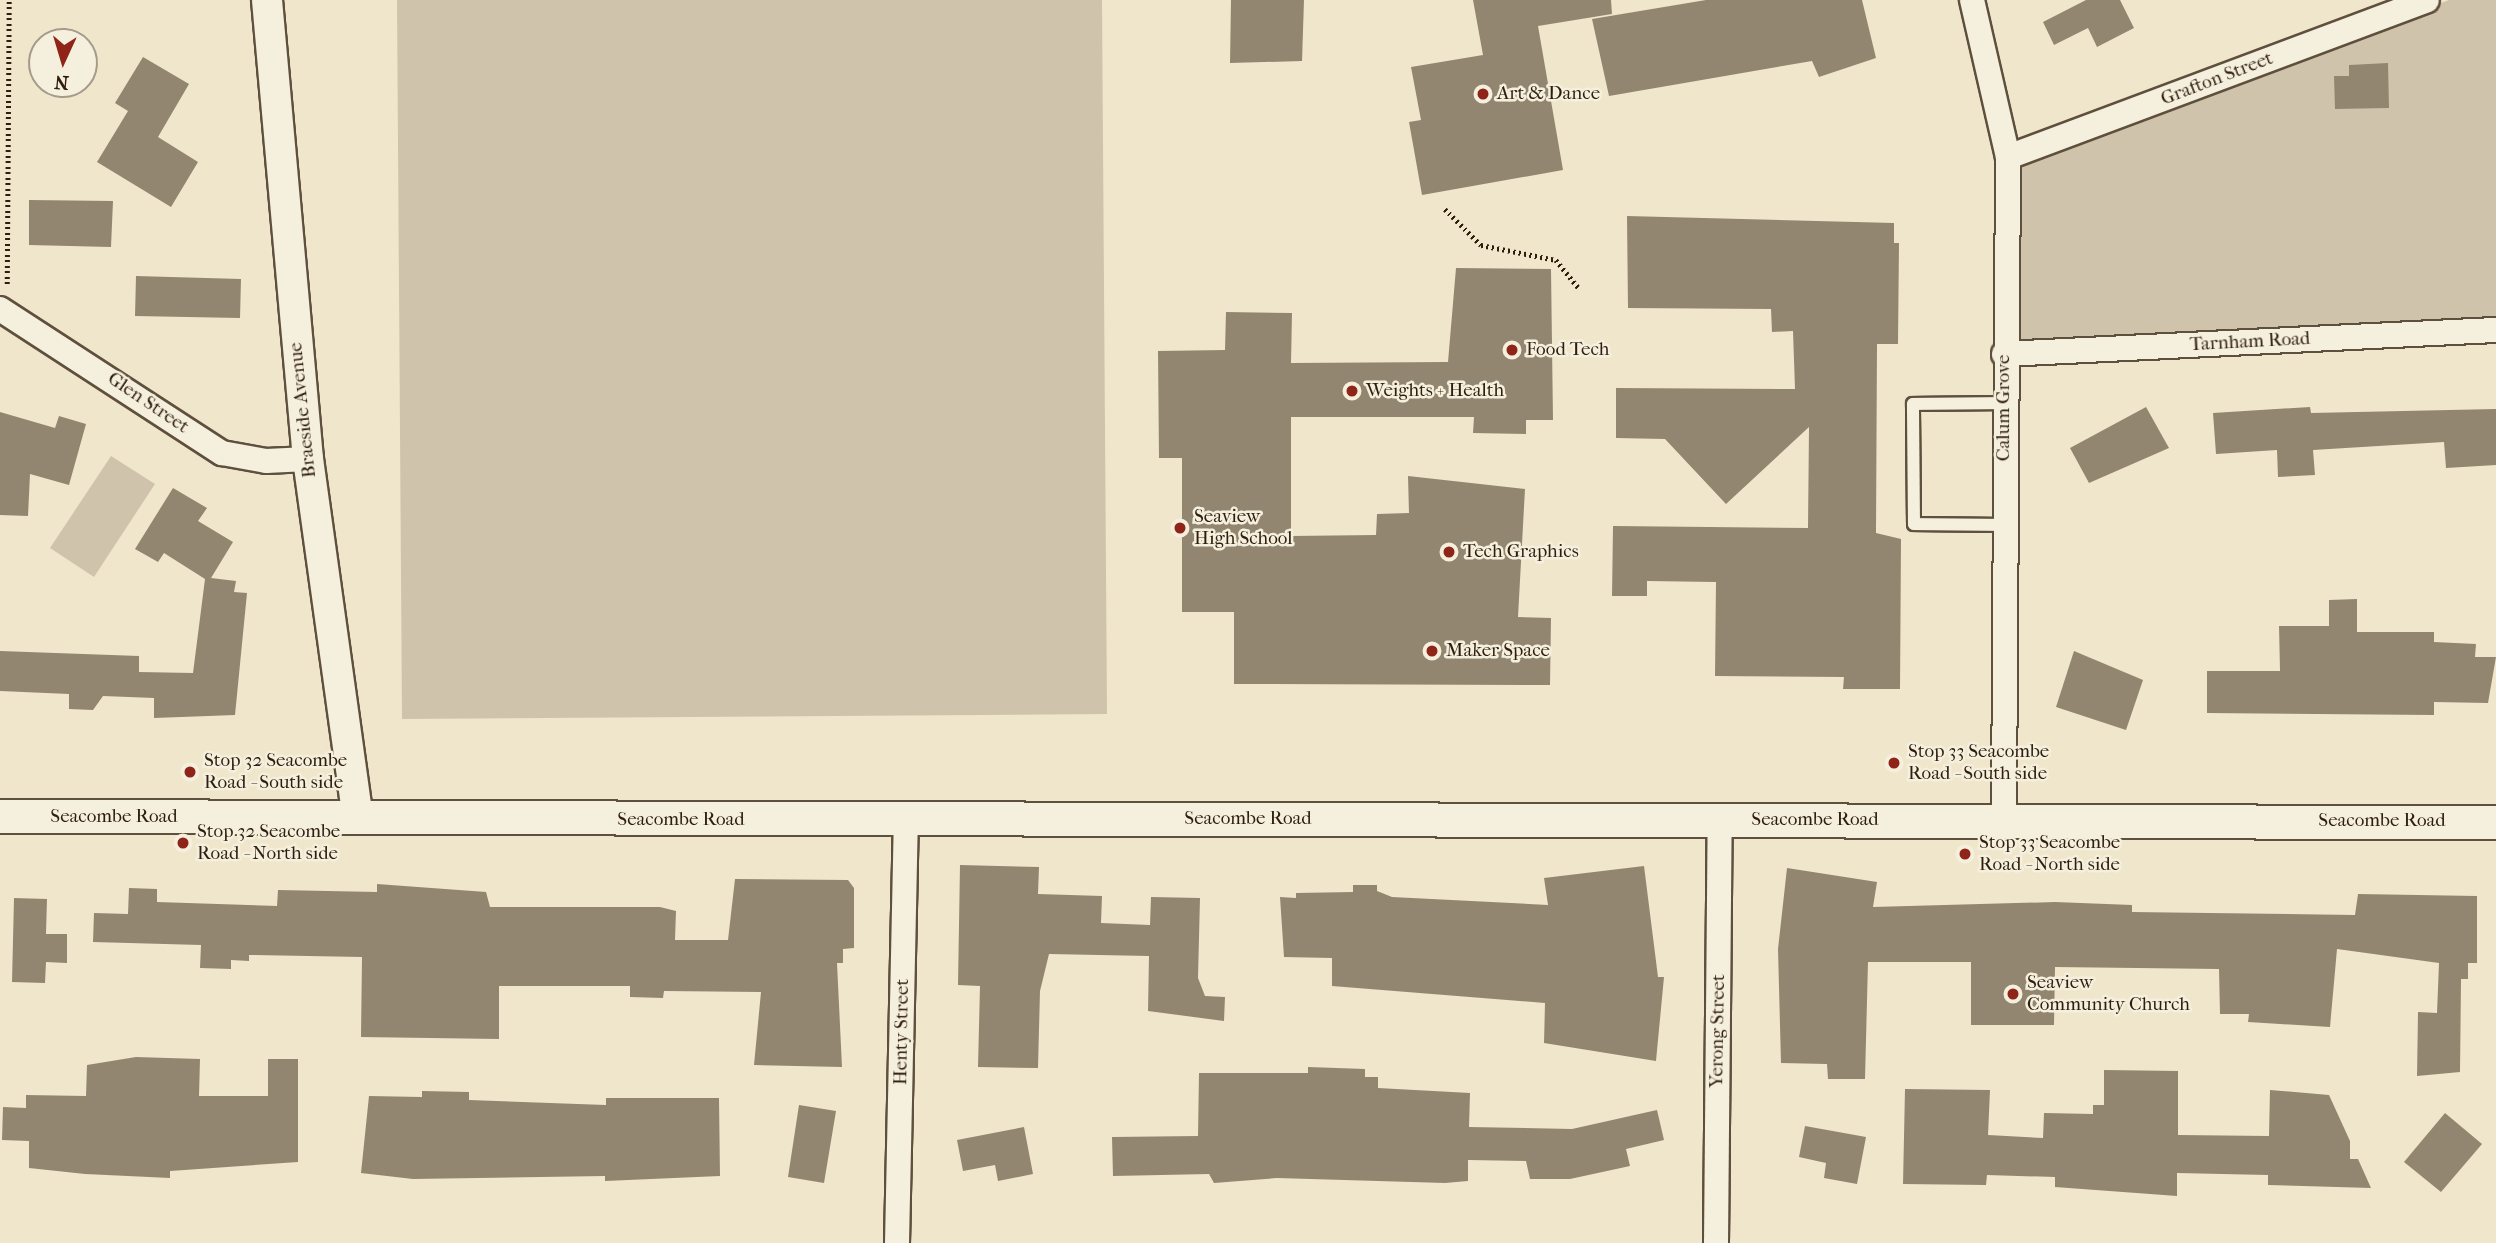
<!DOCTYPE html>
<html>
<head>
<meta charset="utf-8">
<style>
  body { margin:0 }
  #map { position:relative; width:2496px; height:1243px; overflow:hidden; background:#f0e6cb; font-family:"IM FELL French Canon",serif }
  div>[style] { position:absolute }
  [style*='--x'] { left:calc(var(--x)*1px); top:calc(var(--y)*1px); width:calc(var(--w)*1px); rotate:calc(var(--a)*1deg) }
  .green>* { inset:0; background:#cfc4ab }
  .building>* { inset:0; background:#938670 }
  .path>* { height:4.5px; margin-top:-2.25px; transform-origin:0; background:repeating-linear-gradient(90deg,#2f1d0e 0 2px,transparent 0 5.5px) }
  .roads { filter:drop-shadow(2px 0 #5f4f3d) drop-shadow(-2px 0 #5f4f3d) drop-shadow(0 2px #5f4f3d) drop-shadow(0 -2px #5f4f3d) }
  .service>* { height:12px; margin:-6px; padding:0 6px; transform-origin:6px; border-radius:6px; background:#f5efdd }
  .minor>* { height:24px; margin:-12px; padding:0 12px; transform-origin:12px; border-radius:12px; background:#f5efdd }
  .tertiary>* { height:30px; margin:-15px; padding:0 15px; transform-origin:15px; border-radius:15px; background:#f5efdd }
  .secondary>* { height:33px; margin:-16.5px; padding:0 16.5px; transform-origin:16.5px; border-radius:16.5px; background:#f5efdd }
  .dots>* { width:19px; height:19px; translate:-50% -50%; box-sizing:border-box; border:4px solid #f5efdd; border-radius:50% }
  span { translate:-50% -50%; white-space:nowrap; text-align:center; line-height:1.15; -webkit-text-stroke:5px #f5efdd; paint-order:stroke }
  .street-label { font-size:19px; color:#2f1d0e }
  .poi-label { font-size:19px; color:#2f1d0e }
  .left { translate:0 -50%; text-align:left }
  .north { position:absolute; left:28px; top:28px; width:70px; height:70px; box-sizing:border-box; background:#f5efdd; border:2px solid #a69b8a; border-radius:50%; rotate:184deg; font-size:19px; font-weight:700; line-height:28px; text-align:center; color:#2f1d0e }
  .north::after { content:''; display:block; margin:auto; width:24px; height:32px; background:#8f2418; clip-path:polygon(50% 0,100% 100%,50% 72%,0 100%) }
</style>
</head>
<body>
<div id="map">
  <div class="green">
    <div style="clip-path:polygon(397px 0,1102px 0,1107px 714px,402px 719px)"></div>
    <div style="clip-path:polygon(2449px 0,2496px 0,2496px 323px,2013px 348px,2017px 164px)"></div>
    <div style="clip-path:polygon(111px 456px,155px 484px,94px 577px,50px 548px)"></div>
  </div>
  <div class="building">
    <div style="clip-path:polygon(1231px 0,1304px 0,1302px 61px,1230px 63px)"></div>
    <div style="clip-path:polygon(1473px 0,1611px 0,1612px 14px,1538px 26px,1563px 170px,1422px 195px,1409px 122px,1421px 120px,1411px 67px,1483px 55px)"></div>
    <div style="clip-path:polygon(1706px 0,1862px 0,1876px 58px,1819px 77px,1812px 61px,1609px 96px,1592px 19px)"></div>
    <div style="clip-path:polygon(2086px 0,2120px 0,2134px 28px,2097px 47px,2088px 28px,2054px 45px,2043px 22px)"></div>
    <div style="clip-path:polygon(143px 57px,189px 84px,158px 137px,198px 162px,171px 207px,97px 162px,128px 111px,115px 103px)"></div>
    <div style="clip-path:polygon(2388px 63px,2389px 108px,2335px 109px,2334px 76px,2349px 76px,2349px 65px)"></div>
    <div style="clip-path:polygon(29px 200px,113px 201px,111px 247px,29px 245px)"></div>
    <div style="clip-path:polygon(1627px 216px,1894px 223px,1894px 243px,1899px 243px,1898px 344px,1877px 344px,1876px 533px,1901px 539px,1900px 689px,1843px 689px,1844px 677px,1715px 676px,1716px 582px,1647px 581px,1647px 596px,1612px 596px,1613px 526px,1808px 528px,1809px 427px,1726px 504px,1665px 439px,1616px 438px,1616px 388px,1795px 389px,1793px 331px,1772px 332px,1771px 309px,1628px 308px)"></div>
    <div style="clip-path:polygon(1456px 268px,1551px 269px,1553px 420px,1526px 420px,1526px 434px,1473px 433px,1474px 417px,1291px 417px,1291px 536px,1376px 535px,1377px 514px,1409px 513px,1408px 476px,1525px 489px,1518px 617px,1551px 618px,1550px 685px,1234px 684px,1234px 612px,1182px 612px,1182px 458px,1159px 458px,1158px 351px,1225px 350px,1226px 312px,1292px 313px,1291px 363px,1448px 362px)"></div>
    <div style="clip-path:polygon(136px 276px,241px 279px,240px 318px,135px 316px)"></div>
    <div style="clip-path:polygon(2146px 407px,2169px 448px,2089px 483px,2070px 448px)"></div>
    <div style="clip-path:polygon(2310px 407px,2311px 413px,2496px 409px,2496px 465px,2446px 468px,2444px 442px,2313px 450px,2315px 475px,2278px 477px,2277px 450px,2216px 454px,2213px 413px)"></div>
    <div style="clip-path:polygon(0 412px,55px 428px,59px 416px,86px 424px,69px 485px,30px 474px,28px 516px,0 515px)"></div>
    <div style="clip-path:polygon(173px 488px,207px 508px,198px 521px,233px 542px,211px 578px,236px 581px,234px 592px,247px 593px,235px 715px,154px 718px,154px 698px,103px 696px,93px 710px,69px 709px,69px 694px,0 691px,0 651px,139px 656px,139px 672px,193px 673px,205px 579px,164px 553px,158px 562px,135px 549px)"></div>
    <div style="clip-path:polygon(2357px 599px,2357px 632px,2434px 632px,2434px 642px,2476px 644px,2475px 657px,2496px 657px,2488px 703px,2434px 702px,2434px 715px,2207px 713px,2207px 671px,2280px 671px,2279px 626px,2329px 626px,2329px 600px)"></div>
    <div style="clip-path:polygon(2074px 651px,2143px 680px,2126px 730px,2056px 707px)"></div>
    <div style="clip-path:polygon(960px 865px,1039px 867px,1038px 894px,1102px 896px,1101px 923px,1150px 925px,1151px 897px,1200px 898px,1198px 978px,1205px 996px,1225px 997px,1224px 1021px,1148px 1011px,1149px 956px,1049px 954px,1040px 991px,1038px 1068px,978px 1067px,980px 986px,958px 985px)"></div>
    <div style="clip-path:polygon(1644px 866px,1658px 977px,1664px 977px,1656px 1061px,1544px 1043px,1545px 1003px,1332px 986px,1332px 958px,1284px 957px,1280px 897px,1296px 898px,1296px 893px,1353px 892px,1353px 885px,1377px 885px,1377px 891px,1392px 897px,1548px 905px,1544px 878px)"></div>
    <div style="clip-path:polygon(1787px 868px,1877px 882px,1873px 907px,2055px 902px,2132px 905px,2132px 912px,2355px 915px,2358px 894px,2477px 896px,2477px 963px,2468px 963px,2468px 979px,2461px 979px,2460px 1072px,2417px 1076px,2418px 1012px,2437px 1013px,2439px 963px,2337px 949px,2330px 1027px,2248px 1022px,2249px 1014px,2220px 1014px,2219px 969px,2055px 967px,2054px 1025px,1971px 1025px,1971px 962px,1868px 962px,1865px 1079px,1828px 1079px,1827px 1064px,1781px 1063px,1778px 949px)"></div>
    <div style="clip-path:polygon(735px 879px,848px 880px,854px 888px,854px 948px,843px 949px,843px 963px,837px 963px,842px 1067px,754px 1065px,761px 992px,664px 991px,663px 998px,630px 997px,630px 986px,499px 986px,499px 1039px,361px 1037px,362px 957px,249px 955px,249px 961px,231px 960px,231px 969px,200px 968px,201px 945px,93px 942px,94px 913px,128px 914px,129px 888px,157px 889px,157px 902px,277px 906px,278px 890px,377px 892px,377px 884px,486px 892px,490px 907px,660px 907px,676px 911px,675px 940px,728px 940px)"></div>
    <div style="clip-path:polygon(14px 898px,47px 899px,46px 934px,67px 934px,67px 963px,46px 962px,45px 983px,12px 982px)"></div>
    <div style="clip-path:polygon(136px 1057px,200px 1059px,199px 1096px,268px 1096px,268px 1059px,298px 1059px,298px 1162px,170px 1171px,170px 1178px,85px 1174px,29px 1168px,29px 1141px,2px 1140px,3px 1107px,26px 1108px,26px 1095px,86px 1096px,87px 1065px)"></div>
    <div style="clip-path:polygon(1308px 1067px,1365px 1069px,1365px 1077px,1378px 1077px,1378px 1088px,1470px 1093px,1469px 1127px,1572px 1129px,1657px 1110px,1664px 1140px,1626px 1149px,1630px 1166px,1570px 1179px,1530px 1179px,1526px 1161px,1468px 1160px,1468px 1181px,1445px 1183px,1277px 1178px,1214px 1183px,1209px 1174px,1113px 1176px,1112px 1137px,1198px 1136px,1199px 1073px,1308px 1073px)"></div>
    <div style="clip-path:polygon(2104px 1070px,2178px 1071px,2178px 1135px,2269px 1136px,2270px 1090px,2329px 1095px,2350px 1141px,2350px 1159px,2358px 1159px,2371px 1188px,2268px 1185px,2268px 1175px,2177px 1173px,2177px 1196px,2055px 1187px,2055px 1177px,1987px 1175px,1986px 1185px,1903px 1184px,1905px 1089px,1990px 1090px,1988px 1135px,2043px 1138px,2044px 1113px,2093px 1114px,2093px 1105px,2104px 1105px)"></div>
    <div style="clip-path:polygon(422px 1091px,469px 1092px,469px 1100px,606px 1105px,606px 1098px,719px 1098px,720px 1176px,605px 1181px,605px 1176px,413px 1179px,361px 1173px,369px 1096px,422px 1097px)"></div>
    <div style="clip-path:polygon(799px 1105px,836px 1111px,824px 1183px,788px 1177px)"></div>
    <div style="clip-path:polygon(2445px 1113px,2482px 1144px,2441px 1192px,2404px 1162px)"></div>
    <div style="clip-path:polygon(1805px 1126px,1866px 1137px,1857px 1184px,1824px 1178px,1826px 1163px,1799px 1157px)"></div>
    <div style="clip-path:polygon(1024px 1127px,1033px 1174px,998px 1181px,995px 1165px,963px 1171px,957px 1140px)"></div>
  </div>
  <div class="path">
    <div style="--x:1445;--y:209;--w:51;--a:45"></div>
    <div style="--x:1481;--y:245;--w:76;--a:11.3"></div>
    <div style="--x:1556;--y:260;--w:38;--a:51"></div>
    <div style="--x:7;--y:284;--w:284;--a:-89.6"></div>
  </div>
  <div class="roads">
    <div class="service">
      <div style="--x:2003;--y:525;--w:89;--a:-179.4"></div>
      <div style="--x:1914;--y:524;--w:120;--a:-90.5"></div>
      <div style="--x:1913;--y:404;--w:91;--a:-0.6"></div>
    </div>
    <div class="minor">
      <div style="--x:1972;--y:0;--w:161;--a:77.1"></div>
      <div style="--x:2008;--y:157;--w:663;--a:90.35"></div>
      <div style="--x:2008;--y:157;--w:447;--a:-20.5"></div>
      <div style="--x:0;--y:309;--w:265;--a:33"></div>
      <div style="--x:222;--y:453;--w:45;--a:10.3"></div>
      <div style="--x:266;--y:461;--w:42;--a:-2.7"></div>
      <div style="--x:2004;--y:354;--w:493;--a:-2.8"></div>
      <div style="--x:897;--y:1243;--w:423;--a:-88.8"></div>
      <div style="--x:1716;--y:1243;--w:423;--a:-89.5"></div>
    </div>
    <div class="tertiary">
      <div style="--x:267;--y:0;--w:461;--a:84.9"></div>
      <div style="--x:308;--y:459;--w:362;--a:82.1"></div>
    </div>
    <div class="secondary">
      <div style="--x:0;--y:816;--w:2496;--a:0.14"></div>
    </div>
  </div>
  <div class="dots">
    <div style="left:1483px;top:94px;background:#8f2418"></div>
    <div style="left:1512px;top:350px;background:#8f2418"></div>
    <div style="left:1352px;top:391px;background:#8f2418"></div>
    <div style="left:1180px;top:528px;background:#8f2418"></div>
    <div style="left:1449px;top:552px;background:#8f2418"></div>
    <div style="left:1432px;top:651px;background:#8f2418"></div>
    <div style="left:1894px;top:763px;background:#8f2418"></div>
    <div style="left:190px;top:772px;background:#8f2418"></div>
    <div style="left:183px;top:843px;background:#8f2418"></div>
    <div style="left:1965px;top:854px;background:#8f2418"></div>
    <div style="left:2013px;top:994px;background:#8f2418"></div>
  </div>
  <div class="street-label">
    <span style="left:2217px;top:79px;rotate:-21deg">Grafton Street</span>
    <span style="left:2250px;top:342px;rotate:-3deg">Tarnham Road</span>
    <span style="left:148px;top:403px;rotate:34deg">Glen Street</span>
    <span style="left:2004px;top:408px;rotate:-90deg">Calum Grove</span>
    <span style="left:303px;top:410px;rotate:-96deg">Braeside Avenue</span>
    <span style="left:114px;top:817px">Seacombe Road</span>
    <span style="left:1248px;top:819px">Seacombe Road</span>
    <span style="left:681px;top:820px">Seacombe Road</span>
    <span style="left:1815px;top:820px">Seacombe Road</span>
    <span style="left:2382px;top:821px">Seacombe Road</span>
    <span style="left:1718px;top:1031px;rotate:-89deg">Yerong Street</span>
    <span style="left:902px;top:1032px;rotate:-89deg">Henty Street</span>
  </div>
  <div class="poi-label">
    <span class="left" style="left:1497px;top:94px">Art &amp; Dance</span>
    <span class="left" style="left:1526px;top:350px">Food Tech</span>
    <span class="left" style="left:1366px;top:391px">Weights + Health</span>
    <span class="left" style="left:1194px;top:528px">Seaview<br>High School</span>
    <span class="left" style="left:1463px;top:552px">Tech Graphics</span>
    <span class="left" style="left:1446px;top:651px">Maker Space</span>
    <span class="left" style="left:1908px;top:763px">Stop 33 Seacombe<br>Road - South side</span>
    <span class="left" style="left:204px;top:772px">Stop 32 Seacombe<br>Road - South side</span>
    <span class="left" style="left:197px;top:843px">Stop 32 Seacombe<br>Road - North side</span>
    <span class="left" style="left:1979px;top:854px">Stop 33 Seacombe<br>Road - North side</span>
    <span class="left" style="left:2027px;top:994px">Seaview<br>Community Church</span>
  </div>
  <div class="north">N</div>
</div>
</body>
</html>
